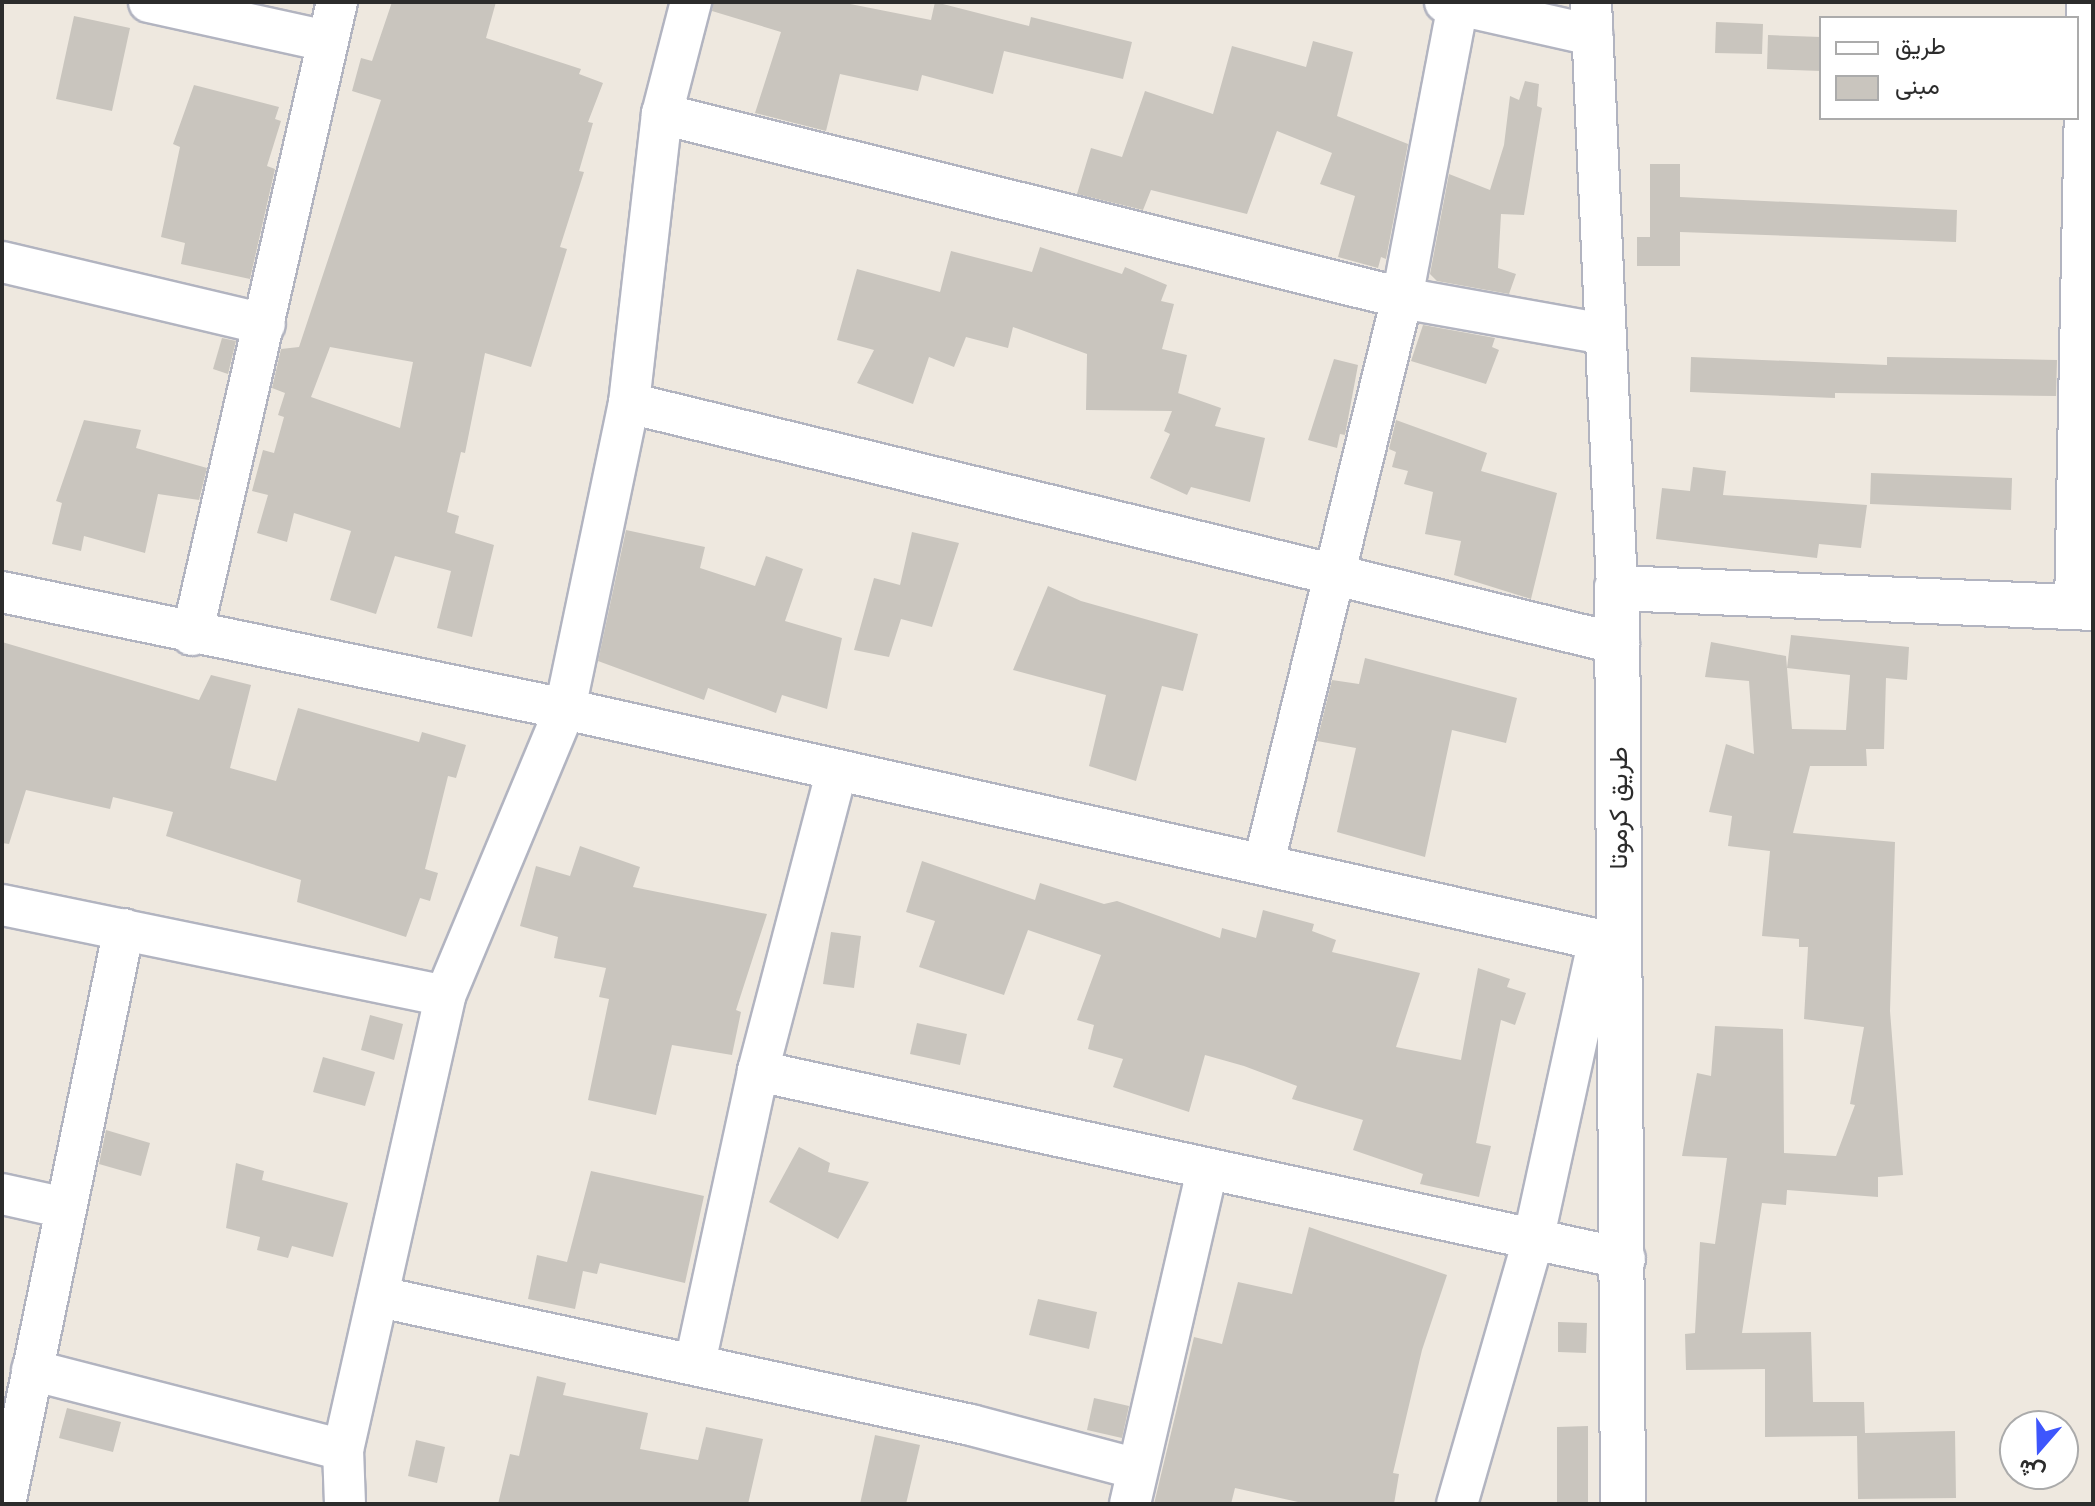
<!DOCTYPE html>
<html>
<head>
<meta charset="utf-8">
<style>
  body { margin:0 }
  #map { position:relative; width:2095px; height:1506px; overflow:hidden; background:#eee8df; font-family:Inter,Vazirmatn,sans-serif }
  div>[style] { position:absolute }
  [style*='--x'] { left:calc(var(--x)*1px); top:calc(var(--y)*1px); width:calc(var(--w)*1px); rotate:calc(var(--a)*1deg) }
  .building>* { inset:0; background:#c9c5be }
  .roads { filter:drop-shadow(2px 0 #b2b4c0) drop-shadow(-2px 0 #b2b4c0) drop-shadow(0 2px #b2b4c0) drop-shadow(0 -2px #b2b4c0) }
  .street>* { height:40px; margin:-20px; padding:0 20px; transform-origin:20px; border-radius:20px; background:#fff }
  .secondary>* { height:44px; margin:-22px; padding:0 22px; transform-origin:22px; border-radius:22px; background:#fff }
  span { translate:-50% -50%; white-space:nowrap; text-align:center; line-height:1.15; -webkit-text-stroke:7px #fff; paint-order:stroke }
  .street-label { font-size:26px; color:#2c2c2c }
  .frame { position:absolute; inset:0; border:4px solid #2c2c2c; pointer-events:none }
  .legend { position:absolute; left:1819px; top:16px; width:260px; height:104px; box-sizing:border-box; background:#fff; border:2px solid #ababab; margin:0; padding:10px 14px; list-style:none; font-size:24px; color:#2c2c2c }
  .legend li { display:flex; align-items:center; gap:16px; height:40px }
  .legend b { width:40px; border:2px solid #ababab }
  .north { position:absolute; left:1999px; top:1410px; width:80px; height:80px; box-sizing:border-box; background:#fff; border:2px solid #ababab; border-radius:50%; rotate:200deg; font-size:22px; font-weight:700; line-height:32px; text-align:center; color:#2c2c2c }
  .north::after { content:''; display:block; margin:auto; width:28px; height:36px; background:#3e56fc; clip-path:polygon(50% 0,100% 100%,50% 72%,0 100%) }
</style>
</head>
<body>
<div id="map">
  <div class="building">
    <div style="clip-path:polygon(evenodd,392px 2px,496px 2px,486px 38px,581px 69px,579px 74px,603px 83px,588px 122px,593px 123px,579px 171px,584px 172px,560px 247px,567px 249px,531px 367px,485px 353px,465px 453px,461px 452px,447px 512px,459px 516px,455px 533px,494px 545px,472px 637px,437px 628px,451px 571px,395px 556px,376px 614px,330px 600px,351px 531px,294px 513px,287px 542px,257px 533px,268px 495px,252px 491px,263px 450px,274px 453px,284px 417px,278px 415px,285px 393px,272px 388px,281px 349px,299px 347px,381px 100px,352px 91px,361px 58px,372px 61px,392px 2px,330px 347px,413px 362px,400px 428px,311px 397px,330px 347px)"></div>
    <div style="clip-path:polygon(713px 2px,840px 2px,931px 20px,935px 2px,1029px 26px,1031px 17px,1132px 42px,1123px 79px,1004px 51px,993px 94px,922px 75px,918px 91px,840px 74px,826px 131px,755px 113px,781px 32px,712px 11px)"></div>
    <div style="clip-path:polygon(74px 16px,130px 28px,112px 111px,56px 99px)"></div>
    <div style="clip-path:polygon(1716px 22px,1763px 24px,1762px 54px,1715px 53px)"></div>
    <div style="clip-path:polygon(1768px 35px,1821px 37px,1821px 71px,1767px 69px)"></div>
    <div style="clip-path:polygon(1313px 41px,1353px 52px,1337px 116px,1408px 144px,1386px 259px,1381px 257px,1378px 268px,1338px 257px,1355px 196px,1320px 184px,1332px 153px,1277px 131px,1247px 214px,1151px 190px,1143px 210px,1077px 194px,1091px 148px,1122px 157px,1145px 91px,1213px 114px,1232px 46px,1306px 67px)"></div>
    <div style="clip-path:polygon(1525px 81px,1539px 84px,1537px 106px,1542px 108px,1524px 215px,1501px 214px,1498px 268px,1516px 274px,1509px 294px,1437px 281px,1430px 274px,1449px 174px,1490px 190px,1504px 145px,1510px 96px,1519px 100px)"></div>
    <div style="clip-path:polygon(194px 85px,279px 107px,275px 119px,281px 121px,267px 166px,275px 169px,250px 279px,181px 264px,185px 243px,161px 237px,180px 147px,173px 144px)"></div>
    <div style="clip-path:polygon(1650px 164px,1680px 164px,1680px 197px,1957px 210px,1956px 242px,1680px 232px,1680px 266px,1637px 266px,1637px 237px,1650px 237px)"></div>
    <div style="clip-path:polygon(1040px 247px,1122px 274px,1125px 267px,1167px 285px,1161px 301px,1174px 304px,1162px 349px,1187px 355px,1177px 398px,1178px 393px,1221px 408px,1215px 426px,1265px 438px,1250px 502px,1191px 487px,1187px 495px,1150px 478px,1170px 434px,1164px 431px,1172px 411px,1086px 410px,1087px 354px,1013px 327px,1008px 348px,966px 337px,954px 367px,929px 357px,913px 404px,857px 383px,874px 350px,837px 340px,857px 269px,940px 292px,951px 251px,1032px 272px)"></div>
    <div style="clip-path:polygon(1423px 325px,1495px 338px,1492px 347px,1499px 350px,1486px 384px,1411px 361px)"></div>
    <div style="clip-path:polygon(222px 338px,236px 341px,228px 374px,213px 369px)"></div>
    <div style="clip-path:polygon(1691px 357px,1887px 365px,1887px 357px,2057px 360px,2056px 396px,1835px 393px,1835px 398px,1690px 392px)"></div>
    <div style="clip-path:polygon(1334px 359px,1358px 365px,1345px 435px,1340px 434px,1337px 448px,1308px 440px)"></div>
    <div style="clip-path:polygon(84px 420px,141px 430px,136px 448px,207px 468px,199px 500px,158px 494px,145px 553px,84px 536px,81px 551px,52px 544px,62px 503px,56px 501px)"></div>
    <div style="clip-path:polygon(1396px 420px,1487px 453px,1481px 471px,1557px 493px,1531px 599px,1454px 575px,1461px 541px,1425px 534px,1433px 492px,1404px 484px,1408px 471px,1392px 467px,1396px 452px,1389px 449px)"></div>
    <div style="clip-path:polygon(1693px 467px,1726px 471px,1723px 495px,1867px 505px,1861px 548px,1819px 544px,1817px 558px,1656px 539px,1662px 488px,1690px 491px)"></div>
    <div style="clip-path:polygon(1871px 473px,2012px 478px,2011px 510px,1870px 504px)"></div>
    <div style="clip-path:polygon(626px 530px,705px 547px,700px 568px,755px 586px,766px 556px,803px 569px,785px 621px,842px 638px,827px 709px,782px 695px,776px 713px,708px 688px,704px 700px,598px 661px)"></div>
    <div style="clip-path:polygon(912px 532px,959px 543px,932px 627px,901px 619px,889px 657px,854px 650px,874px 578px,900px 585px)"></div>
    <div style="clip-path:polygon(1048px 586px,1081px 601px,1198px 634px,1183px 691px,1162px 686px,1136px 781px,1089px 766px,1106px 695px,1013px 670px)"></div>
    <div style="clip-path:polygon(1791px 635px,1909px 647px,1907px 680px,1886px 678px,1884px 749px,1866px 749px,1867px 766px,1810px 766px,1793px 833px,1895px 842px,1890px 1011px,1903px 1175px,1878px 1177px,1878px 1197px,1787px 1190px,1786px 1205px,1762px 1203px,1742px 1333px,1811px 1332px,1813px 1402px,1864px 1402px,1865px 1433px,1955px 1431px,1956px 1498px,1858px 1499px,1857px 1436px,1765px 1437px,1765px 1369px,1686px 1370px,1685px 1334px,1695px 1333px,1700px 1242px,1715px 1244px,1727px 1158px,1682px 1156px,1697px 1073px,1711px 1076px,1715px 1026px,1783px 1029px,1784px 1153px,1836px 1156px,1855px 1105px,1850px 1104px,1864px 1027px,1804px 1019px,1808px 947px,1799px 947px,1799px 939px,1762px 936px,1770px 851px,1728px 846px,1732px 816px,1709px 812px,1726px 744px,1754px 754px,1749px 681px,1705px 677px,1711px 642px,1786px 656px,1792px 729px,1846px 730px,1850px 675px,1787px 668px)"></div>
    <div style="clip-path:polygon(2px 642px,199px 700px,211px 675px,251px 685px,230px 768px,276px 781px,298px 708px,419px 742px,422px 732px,466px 745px,456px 778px,448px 776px,425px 869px,438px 873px,430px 901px,420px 898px,406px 937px,297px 902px,301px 880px,166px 836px,173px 812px,113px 797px,110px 809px,26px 790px,9px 844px,2px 843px)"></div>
    <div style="clip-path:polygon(1365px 658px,1517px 698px,1506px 743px,1452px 730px,1425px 857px,1337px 832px,1356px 748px,1317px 741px,1332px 680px,1359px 684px)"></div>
    <div style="clip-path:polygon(580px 846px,640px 867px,633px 887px,767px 914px,736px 1010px,741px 1012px,732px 1055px,672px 1045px,656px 1115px,588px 1100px,609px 999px,599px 997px,606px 968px,554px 958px,558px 937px,520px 926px,536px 866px,570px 876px)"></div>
    <div style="clip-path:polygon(922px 861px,1035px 900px,1040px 883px,1104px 904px,1117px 901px,1220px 938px,1222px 928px,1256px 938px,1263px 910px,1314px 924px,1312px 931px,1336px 940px,1332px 952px,1420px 973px,1396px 1047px,1461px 1060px,1478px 968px,1510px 979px,1507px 987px,1526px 993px,1515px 1025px,1501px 1020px,1476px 1143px,1491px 1146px,1479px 1197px,1420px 1184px,1423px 1174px,1353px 1150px,1363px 1120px,1292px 1099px,1297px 1086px,1244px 1066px,1205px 1055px,1189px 1112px,1113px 1087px,1123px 1059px,1088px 1049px,1094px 1025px,1077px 1020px,1101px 955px,1028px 930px,1004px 995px,919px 967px,935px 921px,906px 912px)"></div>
    <div style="clip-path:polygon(831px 932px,861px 936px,854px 988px,823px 984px)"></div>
    <div style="clip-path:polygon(370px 1015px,403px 1024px,394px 1060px,361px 1050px)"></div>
    <div style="clip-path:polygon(917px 1023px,967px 1034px,960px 1065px,910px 1054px)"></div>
    <div style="clip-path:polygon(323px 1057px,375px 1072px,365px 1106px,313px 1092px)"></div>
    <div style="clip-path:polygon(106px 1130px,150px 1143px,141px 1176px,99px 1164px)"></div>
    <div style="clip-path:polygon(799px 1147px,830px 1163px,828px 1172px,869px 1182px,838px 1239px,769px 1202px)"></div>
    <div style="clip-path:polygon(236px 1163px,264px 1171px,262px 1180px,348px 1203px,333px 1257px,292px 1246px,288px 1258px,257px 1250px,260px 1237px,226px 1228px)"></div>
    <div style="clip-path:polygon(591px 1171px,704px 1196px,685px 1283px,600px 1263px,597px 1274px,583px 1271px,575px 1309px,528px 1299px,537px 1255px,567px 1262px)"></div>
    <div style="clip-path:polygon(1309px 1227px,1447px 1275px,1422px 1350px,1393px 1473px,1399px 1474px,1394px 1504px,1307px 1504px,1235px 1488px,1231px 1504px,1154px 1504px,1194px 1337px,1222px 1344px,1238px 1282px,1292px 1294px)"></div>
    <div style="clip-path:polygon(1038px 1299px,1097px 1312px,1089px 1349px,1029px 1335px)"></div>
    <div style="clip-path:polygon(1558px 1322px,1587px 1323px,1586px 1353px,1558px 1352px)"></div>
    <div style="clip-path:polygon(537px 1376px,566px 1383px,563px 1395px,648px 1413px,640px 1449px,698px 1460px,706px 1427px,763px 1439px,748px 1504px,498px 1504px,510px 1454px,519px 1456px)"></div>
    <div style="clip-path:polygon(1094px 1398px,1129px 1406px,1122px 1438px,1087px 1430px)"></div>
    <div style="clip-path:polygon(67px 1408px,121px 1422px,113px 1452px,59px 1438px)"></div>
    <div style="clip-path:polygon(1588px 1426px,1588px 1504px,1557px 1504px,1557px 1427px)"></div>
    <div style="clip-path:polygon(875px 1435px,920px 1445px,906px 1504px,860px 1504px)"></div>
    <div style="clip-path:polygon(416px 1440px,445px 1447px,437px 1483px,408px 1476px)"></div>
  </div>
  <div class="roads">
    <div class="street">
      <div style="--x:149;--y:2;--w:182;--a:12.4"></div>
      <div style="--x:1445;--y:2;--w:151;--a:12.7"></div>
      <div style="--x:1591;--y:2;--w:587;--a:87.46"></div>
      <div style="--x:662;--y:114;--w:763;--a:13.96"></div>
      <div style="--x:1402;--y:298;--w:206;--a:10.1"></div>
      <div style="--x:2;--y:262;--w:270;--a:13.3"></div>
      <div style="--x:629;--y:403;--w:1019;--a:13.68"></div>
      <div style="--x:2;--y:592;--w:575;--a:11.74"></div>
      <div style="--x:565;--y:709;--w:1078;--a:12.59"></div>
      <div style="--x:2075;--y:607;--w:605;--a:-88.86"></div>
      <div style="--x:192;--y:635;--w:649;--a:-77.1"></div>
      <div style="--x:1264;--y:862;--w:581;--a:-76.25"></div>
      <div style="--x:1402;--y:298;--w:298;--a:-79.2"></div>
      <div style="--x:2;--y:905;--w:452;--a:11.6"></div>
      <div style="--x:758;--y:1071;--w:887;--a:12.23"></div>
      <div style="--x:2;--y:1194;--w:65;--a:12.5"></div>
      <div style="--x:380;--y:1297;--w:605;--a:12.22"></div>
      <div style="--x:971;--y:1425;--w:172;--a:14.8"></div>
      <div style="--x:695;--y:1363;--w:299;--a:-77.8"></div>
      <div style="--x:758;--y:1071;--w:311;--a:-75.3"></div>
      <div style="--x:32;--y:1370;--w:321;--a:14.4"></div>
      <div style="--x:5;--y:1504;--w:587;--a:-78.31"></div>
      <div style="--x:345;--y:1504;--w:54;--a:-92.1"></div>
      <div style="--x:343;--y:1450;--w:465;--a:-77.3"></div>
      <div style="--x:445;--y:996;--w:311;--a:-67.3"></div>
      <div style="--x:565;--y:709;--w:313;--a:-78.2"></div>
      <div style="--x:629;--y:403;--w:291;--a:-83.5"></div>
      <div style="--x:662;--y:114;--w:116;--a:-75.5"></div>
      <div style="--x:1130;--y:1504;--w:343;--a:-77"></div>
      <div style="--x:1457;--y:1504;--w:274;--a:-73.9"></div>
      <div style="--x:1533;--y:1241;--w:309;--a:-77.7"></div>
    </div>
    <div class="secondary">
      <div style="--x:1623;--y:1504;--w:916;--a:-90.38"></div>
      <div style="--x:1617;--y:588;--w:476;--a:2.4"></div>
    </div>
  </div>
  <div class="street-label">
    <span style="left:1618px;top:808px;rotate:-90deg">طريق كرموتا</span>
  </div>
  <div class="frame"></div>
  <ul class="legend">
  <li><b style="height:10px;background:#fff"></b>طريق</li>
  <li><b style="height:22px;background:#c9c5be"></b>مبنى</li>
  </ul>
  <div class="north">ش</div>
</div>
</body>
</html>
